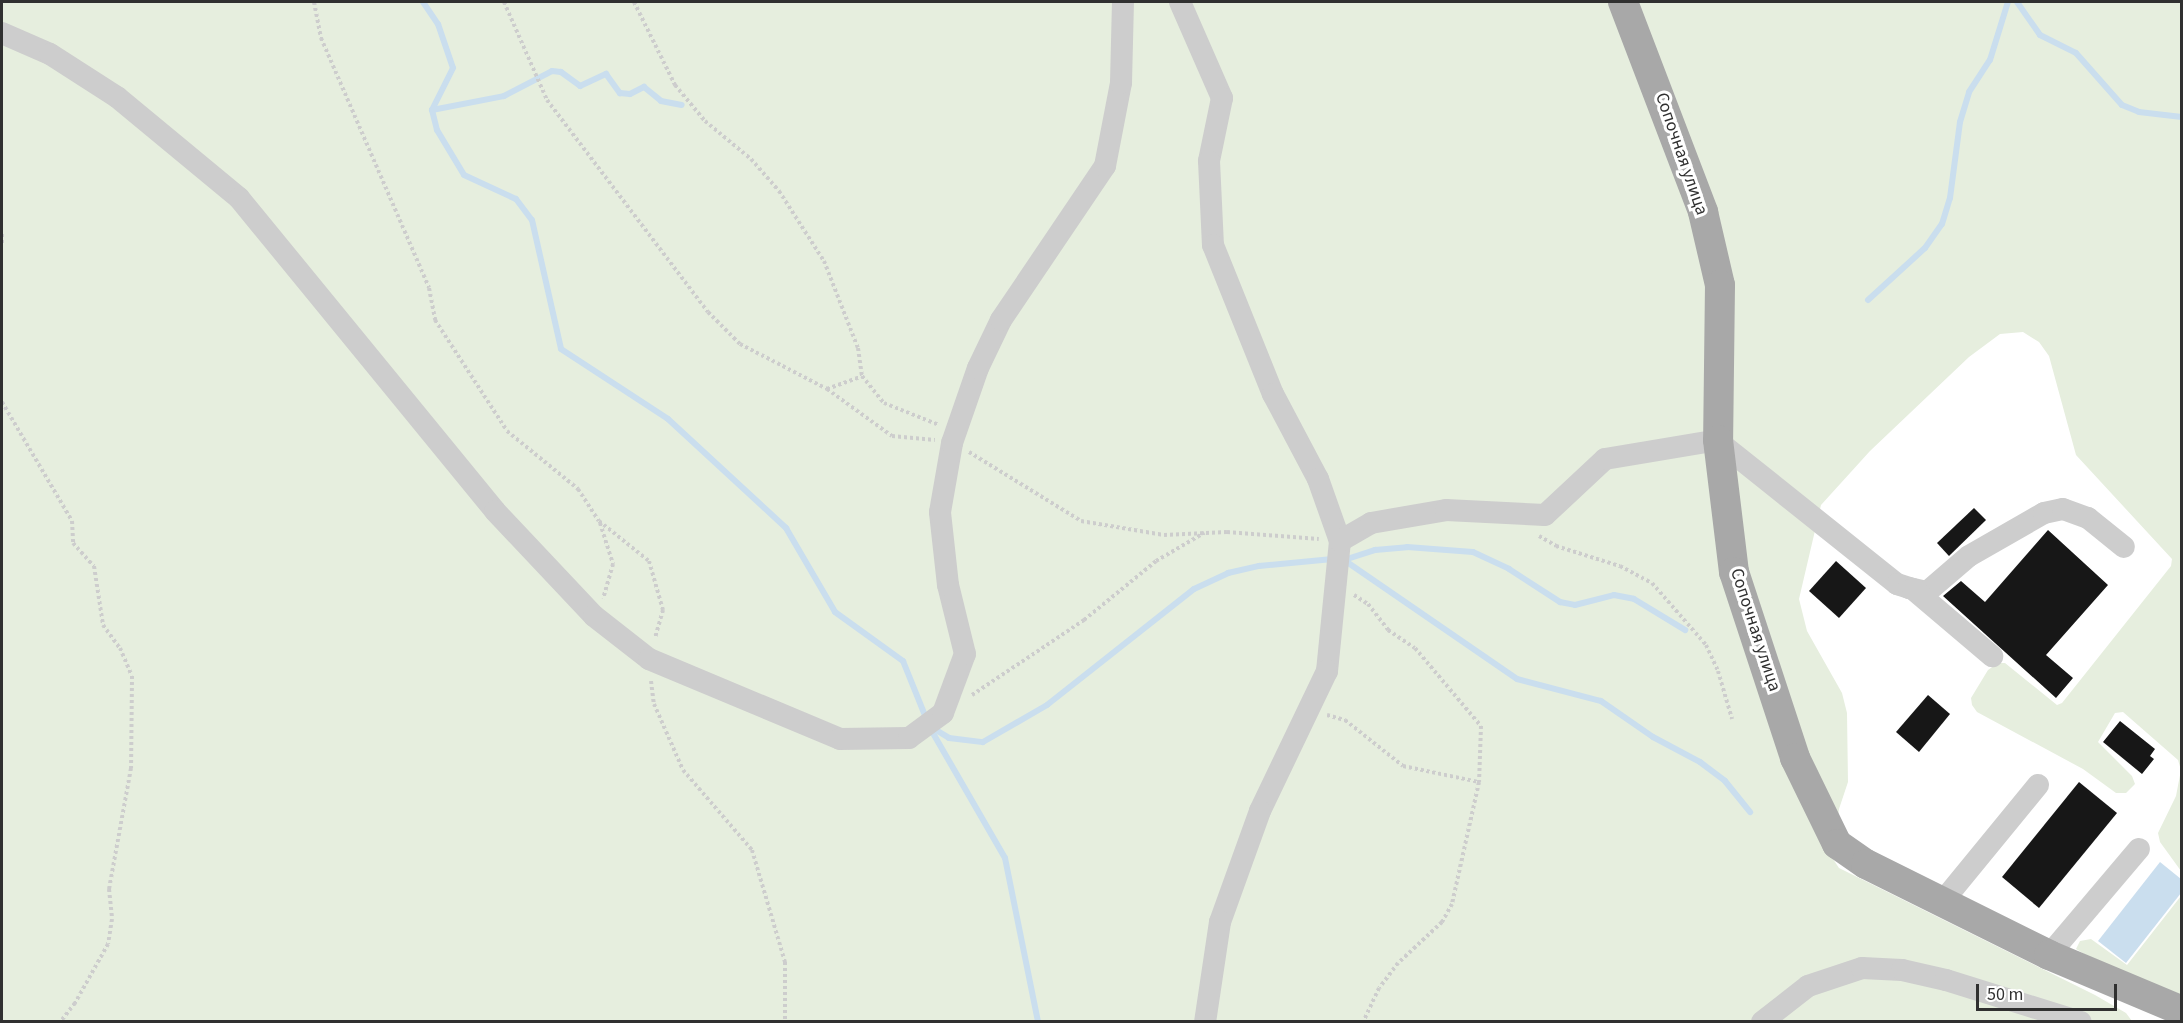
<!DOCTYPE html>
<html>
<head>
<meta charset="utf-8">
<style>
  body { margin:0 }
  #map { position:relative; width:2183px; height:1023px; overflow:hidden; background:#fff; font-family:"Source Sans 3",sans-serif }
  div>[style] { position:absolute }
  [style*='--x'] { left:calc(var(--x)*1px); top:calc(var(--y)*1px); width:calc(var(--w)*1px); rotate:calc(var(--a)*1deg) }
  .green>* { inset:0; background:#e6eede }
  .water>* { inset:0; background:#cadeee }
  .stream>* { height:6px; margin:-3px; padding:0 3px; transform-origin:3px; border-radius:3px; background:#cadeee }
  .building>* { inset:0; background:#171717 }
  .path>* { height:4px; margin-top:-2px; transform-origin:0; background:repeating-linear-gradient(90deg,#cdcdcd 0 3px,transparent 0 6px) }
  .minor>* { height:22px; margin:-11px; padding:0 11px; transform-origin:11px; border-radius:11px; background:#cdcdcd }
  .major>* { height:30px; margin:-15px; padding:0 15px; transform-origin:15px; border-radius:15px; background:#a8a8a8 }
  span { translate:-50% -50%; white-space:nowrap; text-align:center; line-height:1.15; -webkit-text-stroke:6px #fff; paint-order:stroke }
  .street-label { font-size:18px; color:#303030 }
  .frame { position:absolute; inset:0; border:3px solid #303030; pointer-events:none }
  .scale { position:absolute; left:1976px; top:984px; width:141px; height:27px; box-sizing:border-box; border:3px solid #303030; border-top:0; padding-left:8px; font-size:18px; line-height:21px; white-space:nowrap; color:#303030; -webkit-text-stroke:4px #fff; paint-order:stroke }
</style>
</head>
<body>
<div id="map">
  <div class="green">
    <div style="clip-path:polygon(2px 2px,2181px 2px,2181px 871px,2160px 842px,2158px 833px,2176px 796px,2181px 770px,2178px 760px,2123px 712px,2115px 713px,2098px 742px,2132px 776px,2135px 784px,2126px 793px,2116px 793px,2083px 769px,1977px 712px,1972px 705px,1971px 698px,1988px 670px,1998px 663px,2005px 663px,2057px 705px,2062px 703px,2171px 566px,2172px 559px,2076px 455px,2049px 356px,2039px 342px,2023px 332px,2000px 334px,1969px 357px,1870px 451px,1821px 505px,1799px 599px,1807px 631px,1842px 693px,1847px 713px,1848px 782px,1839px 809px,1833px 859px,1839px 868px,2095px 995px,2126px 1013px,2132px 1021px,2px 1022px)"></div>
    <div style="clip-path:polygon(2181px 896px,2181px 1000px,2119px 975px,2076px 949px,2080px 941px,2091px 939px,2127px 965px)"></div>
  </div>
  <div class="water">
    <div style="clip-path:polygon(2160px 862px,2181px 879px,2181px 893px,2126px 963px,2098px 941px)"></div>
  </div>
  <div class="stream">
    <div style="--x:423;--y:2;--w:27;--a:56"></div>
    <div style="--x:438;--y:24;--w:46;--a:71.2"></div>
    <div style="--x:453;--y:68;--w:47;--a:116.6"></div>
    <div style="--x:432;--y:110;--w:21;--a:76"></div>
    <div style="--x:437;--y:130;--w:52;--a:59"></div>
    <div style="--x:464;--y:175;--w:57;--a:24.8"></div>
    <div style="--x:516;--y:199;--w:26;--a:53"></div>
    <div style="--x:532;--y:220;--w:132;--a:77.3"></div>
    <div style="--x:561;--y:349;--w:128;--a:33.2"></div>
    <div style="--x:668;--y:419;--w:161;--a:42.7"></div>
    <div style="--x:786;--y:528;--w:97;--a:59.7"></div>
    <div style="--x:835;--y:612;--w:84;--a:35.8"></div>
    <div style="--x:903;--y:661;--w:61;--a:68"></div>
    <div style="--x:2017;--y:2;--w:40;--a:55.1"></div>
    <div style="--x:2040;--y:35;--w:40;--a:26.6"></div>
    <div style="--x:2076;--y:53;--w:69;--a:48.5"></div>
    <div style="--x:2122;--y:105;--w:18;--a:22"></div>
    <div style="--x:2139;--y:112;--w:43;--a:6.6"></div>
    <div style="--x:432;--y:110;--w:73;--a:-11"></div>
    <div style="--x:504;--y:96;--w:54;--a:-27.5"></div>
    <div style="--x:552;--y:71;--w:9;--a:6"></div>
    <div style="--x:561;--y:72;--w:24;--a:36"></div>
    <div style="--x:580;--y:86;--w:29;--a:-25"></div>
    <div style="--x:606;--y:74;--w:24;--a:54"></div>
    <div style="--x:620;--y:93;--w:10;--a:6"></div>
    <div style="--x:630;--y:94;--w:16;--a:-27"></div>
    <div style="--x:644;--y:87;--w:22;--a:39"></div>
    <div style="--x:661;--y:101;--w:21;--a:11"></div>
    <div style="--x:1868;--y:300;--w:77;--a:-42.4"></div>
    <div style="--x:1925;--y:248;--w:29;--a:-55"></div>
    <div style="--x:1942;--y:224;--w:27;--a:-73"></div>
    <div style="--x:1950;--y:198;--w:77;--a:-82.5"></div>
    <div style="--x:1960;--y:122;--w:31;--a:-73"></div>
    <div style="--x:1969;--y:92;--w:38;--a:-57"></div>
    <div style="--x:1990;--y:60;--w:61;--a:-72.8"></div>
    <div style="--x:1344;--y:560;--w:210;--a:34.5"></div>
    <div style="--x:1517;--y:679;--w:87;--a:14.7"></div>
    <div style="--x:1601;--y:701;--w:63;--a:34.7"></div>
    <div style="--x:1653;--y:737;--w:53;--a:28"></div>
    <div style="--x:1700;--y:762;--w:31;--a:37"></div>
    <div style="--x:1725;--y:781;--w:40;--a:51"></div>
    <div style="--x:1344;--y:560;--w:33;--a:-18"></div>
    <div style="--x:1375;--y:550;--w:32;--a:-5"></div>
    <div style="--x:1407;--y:547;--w:66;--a:4.3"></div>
    <div style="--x:1473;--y:552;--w:40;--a:25"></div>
    <div style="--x:1509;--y:569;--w:61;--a:32.9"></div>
    <div style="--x:1560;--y:602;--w:15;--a:11"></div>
    <div style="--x:1575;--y:605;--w:40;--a:-14.4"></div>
    <div style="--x:1614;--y:595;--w:20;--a:11"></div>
    <div style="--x:1634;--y:599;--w:60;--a:31.3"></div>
    <div style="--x:931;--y:727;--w:21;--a:31"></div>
    <div style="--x:949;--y:738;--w:34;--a:7"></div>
    <div style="--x:983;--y:742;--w:74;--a:-30"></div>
    <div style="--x:1047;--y:705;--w:187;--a:-38.3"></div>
    <div style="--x:1194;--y:589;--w:38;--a:-25"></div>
    <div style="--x:1228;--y:573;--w:32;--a:-13"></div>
    <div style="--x:1259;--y:566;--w:74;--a:-5.4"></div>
    <div style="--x:930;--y:728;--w:150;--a:60"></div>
    <div style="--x:1005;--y:858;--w:167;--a:78.6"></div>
  </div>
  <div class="building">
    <div style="clip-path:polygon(1974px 508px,1986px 520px,1949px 556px,1937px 543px)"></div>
    <div style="clip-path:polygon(2048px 530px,2108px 585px,2046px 655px,2073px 678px,2056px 698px,1943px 596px,1961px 581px,1985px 602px)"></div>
    <div style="clip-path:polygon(1836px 561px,1866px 588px,1839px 618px,1809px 591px)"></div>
    <div style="clip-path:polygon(1928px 695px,1950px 714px,1919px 752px,1896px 732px)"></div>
    <div style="clip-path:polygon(2120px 721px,2155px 749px,2150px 756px,2154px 759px,2142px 774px,2103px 742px)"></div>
    <div style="clip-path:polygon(2079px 782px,2117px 813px,2039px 908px,2002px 877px)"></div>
  </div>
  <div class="path">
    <div style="--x:314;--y:2;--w:37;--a:79"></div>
    <div style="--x:321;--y:38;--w:272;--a:66.6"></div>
    <div style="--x:429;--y:288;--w:33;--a:79"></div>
    <div style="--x:435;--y:320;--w:132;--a:57"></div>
    <div style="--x:507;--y:431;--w:92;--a:39.2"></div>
    <div style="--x:578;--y:489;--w:38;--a:57"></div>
    <div style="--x:599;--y:521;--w:64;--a:38.7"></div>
    <div style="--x:649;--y:561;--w:51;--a:74.1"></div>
    <div style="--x:663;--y:610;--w:29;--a:106"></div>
    <div style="--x:504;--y:2;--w:107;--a:66.3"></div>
    <div style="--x:547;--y:100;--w:266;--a:52.8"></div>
    <div style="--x:708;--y:312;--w:45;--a:45"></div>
    <div style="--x:740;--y:344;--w:98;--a:27.3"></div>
    <div style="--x:827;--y:389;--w:80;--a:35.9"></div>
    <div style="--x:892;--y:436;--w:43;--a:5.3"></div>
    <div style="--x:634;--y:2;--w:93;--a:63.7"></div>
    <div style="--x:675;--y:85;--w:47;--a:50.2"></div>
    <div style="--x:705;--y:121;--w:60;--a:39.6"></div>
    <div style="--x:751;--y:159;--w:43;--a:48.8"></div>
    <div style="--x:779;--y:191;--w:83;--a:57.3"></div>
    <div style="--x:824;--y:261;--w:93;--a:68.7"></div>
    <div style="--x:858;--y:348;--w:28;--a:82"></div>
    <div style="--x:862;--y:376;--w:35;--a:51"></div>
    <div style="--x:884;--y:403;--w:59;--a:21.8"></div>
    <div style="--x:2;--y:234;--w:9;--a:90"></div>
    <div style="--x:827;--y:389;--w:37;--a:-20"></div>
    <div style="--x:2;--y:402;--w:138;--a:59.5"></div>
    <div style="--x:72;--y:521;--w:22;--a:87"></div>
    <div style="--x:73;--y:543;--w:31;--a:48"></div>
    <div style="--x:94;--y:566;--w:60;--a:81.3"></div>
    <div style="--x:103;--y:625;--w:29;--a:54"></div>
    <div style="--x:120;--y:648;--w:30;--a:67"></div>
    <div style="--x:132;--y:676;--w:92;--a:90.6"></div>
    <div style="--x:131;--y:768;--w:123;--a:100.3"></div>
    <div style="--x:109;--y:889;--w:30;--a:84"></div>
    <div style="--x:112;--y:919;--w:25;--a:99"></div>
    <div style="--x:108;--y:944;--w:68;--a:119.2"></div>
    <div style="--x:75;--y:1003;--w:24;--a:128"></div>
    <div style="--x:969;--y:452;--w:132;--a:31.6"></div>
    <div style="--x:1081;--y:521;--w:84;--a:9.6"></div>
    <div style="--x:1164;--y:535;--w:63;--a:-2.7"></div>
    <div style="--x:1227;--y:532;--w:92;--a:4.4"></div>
    <div style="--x:600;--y:523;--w:43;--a:72.4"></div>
    <div style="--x:613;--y:564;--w:36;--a:106"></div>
    <div style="--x:1539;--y:536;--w:20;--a:30"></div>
    <div style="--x:1556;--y:546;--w:67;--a:17.4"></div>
    <div style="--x:1620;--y:566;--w:36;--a:28"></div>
    <div style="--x:1652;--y:583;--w:82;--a:48.9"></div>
    <div style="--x:1706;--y:645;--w:29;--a:65"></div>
    <div style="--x:1718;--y:671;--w:50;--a:73.7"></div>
    <div style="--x:1354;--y:595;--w:17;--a:33"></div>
    <div style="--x:1368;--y:604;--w:33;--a:52"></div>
    <div style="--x:1388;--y:630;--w:32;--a:34"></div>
    <div style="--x:1415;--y:648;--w:102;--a:49.8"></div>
    <div style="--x:1481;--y:726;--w:56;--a:92"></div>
    <div style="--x:1479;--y:782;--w:125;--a:102.5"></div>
    <div style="--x:1452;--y:904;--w:21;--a:119"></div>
    <div style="--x:1442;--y:922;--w:60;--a:137"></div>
    <div style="--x:1398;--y:963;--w:31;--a:127"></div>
    <div style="--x:1379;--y:988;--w:38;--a:115"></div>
    <div style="--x:651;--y:681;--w:23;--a:83"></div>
    <div style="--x:654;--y:704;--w:72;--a:66.3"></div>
    <div style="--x:683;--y:770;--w:106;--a:49.2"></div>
    <div style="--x:752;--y:850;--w:117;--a:73.6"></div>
    <div style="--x:785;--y:962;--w:60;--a:90"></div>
    <div style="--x:972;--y:695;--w:135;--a:-33.8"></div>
    <div style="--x:1084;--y:620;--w:93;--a:-39.3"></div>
    <div style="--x:1156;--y:561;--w:56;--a:-30.3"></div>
    <div style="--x:1327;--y:715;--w:19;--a:16"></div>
    <div style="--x:1345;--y:720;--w:74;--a:38.4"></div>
    <div style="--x:1403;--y:766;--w:78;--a:11.9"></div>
  </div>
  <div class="minor">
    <div style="--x:1180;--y:2;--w:105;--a:66.4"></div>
    <div style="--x:1222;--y:98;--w:64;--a:101.7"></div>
    <div style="--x:1209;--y:161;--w:84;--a:87.3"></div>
    <div style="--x:1213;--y:245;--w:161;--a:68.1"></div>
    <div style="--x:1273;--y:394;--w:96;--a:62.1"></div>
    <div style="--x:1318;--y:479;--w:66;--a:70.5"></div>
    <div style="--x:1340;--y:541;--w:131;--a:95.7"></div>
    <div style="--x:1327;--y:671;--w:155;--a:115.6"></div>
    <div style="--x:1260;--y:811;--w:118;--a:109.8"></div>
    <div style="--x:1220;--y:922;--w:101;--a:98.5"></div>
    <div style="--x:2;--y:33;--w:52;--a:23.6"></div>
    <div style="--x:50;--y:54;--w:80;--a:32.7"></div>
    <div style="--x:117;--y:97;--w:158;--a:39.6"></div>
    <div style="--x:239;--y:198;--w:404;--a:50.7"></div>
    <div style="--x:495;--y:511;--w:144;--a:46.7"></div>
    <div style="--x:594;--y:616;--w:70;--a:38"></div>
    <div style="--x:649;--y:659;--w:207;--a:22.7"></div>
    <div style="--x:840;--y:739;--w:69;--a:-0.8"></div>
    <div style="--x:909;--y:738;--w:42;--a:-36.3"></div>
    <div style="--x:943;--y:713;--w:63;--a:-69.6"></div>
    <div style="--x:965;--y:654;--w:71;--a:-103.8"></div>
    <div style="--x:948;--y:585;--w:73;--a:-96.3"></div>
    <div style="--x:940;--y:512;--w:70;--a:-80.1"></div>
    <div style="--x:952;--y:443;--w:79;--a:-70.9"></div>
    <div style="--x:978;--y:368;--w:53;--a:-64.4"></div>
    <div style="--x:1001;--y:320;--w:186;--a:-56"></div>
    <div style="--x:1105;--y:166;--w:85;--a:-79.1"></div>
    <div style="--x:1121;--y:83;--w:81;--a:-88.6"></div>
    <div style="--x:1719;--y:442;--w:228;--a:38.6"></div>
    <div style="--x:1897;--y:584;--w:13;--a:18"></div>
    <div style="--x:1909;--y:588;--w:18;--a:13"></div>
    <div style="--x:1927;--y:592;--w:55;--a:-40.6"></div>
    <div style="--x:1969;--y:556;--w:86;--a:-29.8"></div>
    <div style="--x:2044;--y:513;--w:19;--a:-12"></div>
    <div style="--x:2063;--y:509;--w:27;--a:20"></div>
    <div style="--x:2088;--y:518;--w:46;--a:38.9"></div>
    <div style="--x:1340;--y:541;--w:36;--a:-30"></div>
    <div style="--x:1371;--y:523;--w:76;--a:-9.8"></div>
    <div style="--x:1446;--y:510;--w:99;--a:2.9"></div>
    <div style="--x:1545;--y:515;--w:82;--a:-43"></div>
    <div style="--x:1605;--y:459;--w:115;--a:-9.5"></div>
    <div style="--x:1913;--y:589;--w:104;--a:40.3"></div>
    <div style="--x:1943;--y:901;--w:150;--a:-50.7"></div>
    <div style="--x:2049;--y:955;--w:139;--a:-49.7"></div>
    <div style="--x:1762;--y:1022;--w:58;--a:-38"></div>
    <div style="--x:1808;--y:986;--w:57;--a:-18.4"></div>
    <div style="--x:1862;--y:968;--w:40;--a:2.9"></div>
    <div style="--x:1902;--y:970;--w:45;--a:12.8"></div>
    <div style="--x:1946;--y:980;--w:141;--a:17.3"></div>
  </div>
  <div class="major">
    <div style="--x:1623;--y:2;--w:225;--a:69.1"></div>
    <div style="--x:1703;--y:212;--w:75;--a:76.9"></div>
    <div style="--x:1720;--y:285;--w:155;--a:90.7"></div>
    <div style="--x:1718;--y:440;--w:133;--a:83.1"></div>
    <div style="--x:1734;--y:572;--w:196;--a:71.8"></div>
    <div style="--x:1795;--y:758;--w:96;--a:64"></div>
    <div style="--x:1837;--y:844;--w:35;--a:35"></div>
    <div style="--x:1866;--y:864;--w:204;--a:26.4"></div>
    <div style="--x:2049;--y:955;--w:144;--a:22.8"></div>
  </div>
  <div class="street-label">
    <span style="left:1681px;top:154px;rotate:71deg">Сопочная улица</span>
    <span style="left:1755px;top:630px;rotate:72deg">Сопочная улица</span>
  </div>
  <div class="frame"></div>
  <div class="scale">50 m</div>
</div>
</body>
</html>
